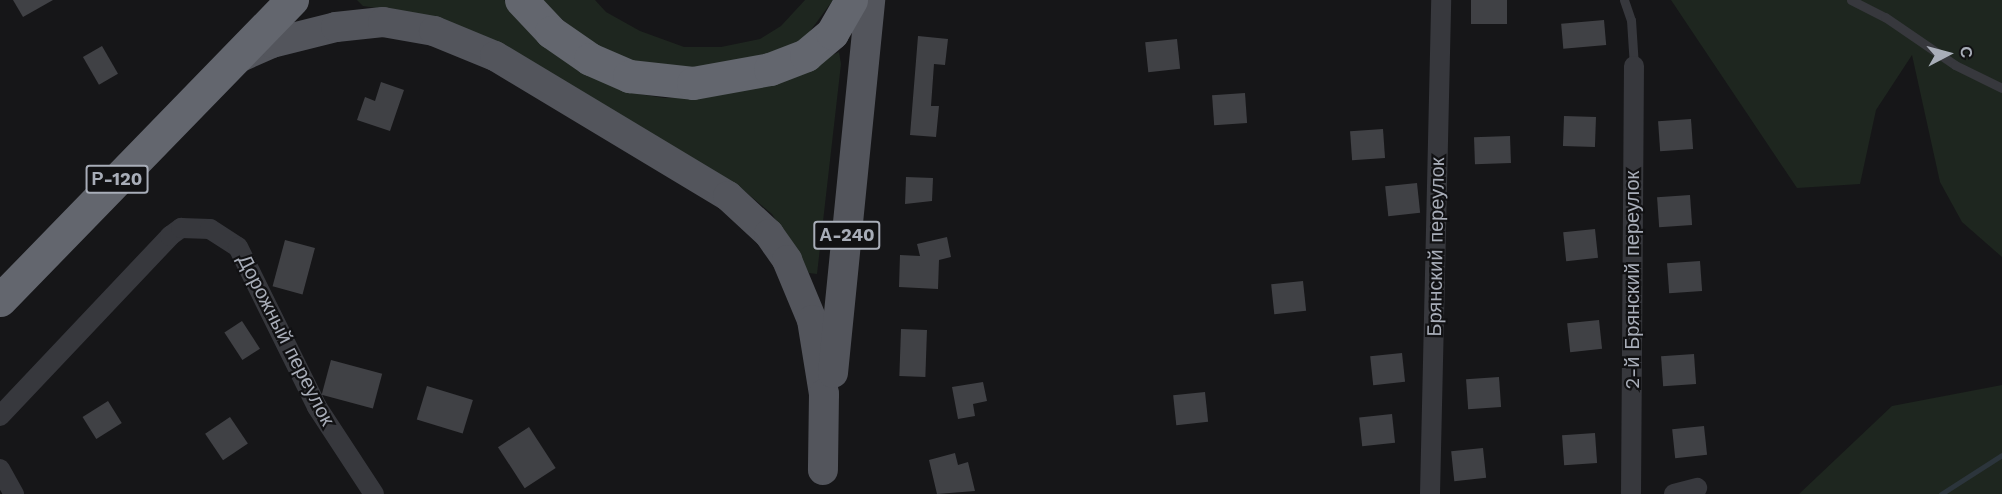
<!DOCTYPE html>
<meta charset="utf-8">
<style>
body{margin:0}
#map{position:relative;width:2002px;height:494px;overflow:hidden;background:#161618;font-family:"Work Sans",sans-serif}
div>[style]{position:absolute}
[style*='--x']{left:calc(var(--x)*1px);top:calc(var(--y)*1px);width:calc(var(--w)*1px);rotate:calc(var(--a)*1deg)}
.green>*{inset:0;background:#1e261f}
.stream>*{height:5px;margin:-2.5px;padding:0 2.5px;transform-origin:2.5px;border-radius:2.5px;background:#2c353c}
.building>*{inset:0;background:#404145;transform-origin:0 0}
.lane>*{height:9px;margin:-4.5px;padding:0 4.5px;transform-origin:4.5px;border-radius:4.5px;background:#37383d}
.street>*{height:20px;margin:-10px;padding:0 10px;transform-origin:10px;border-radius:10px;background:#37383d}
.primary>*{height:30px;margin:-15px;padding:0 15px;transform-origin:15px;border-radius:15px;background:#53555c}
.highway>*{height:33px;margin:-16.5px;padding:0 16.5px;transform-origin:16.5px;border-radius:16.5px;background:#63666e}
span{translate:-50% -50%;white-space:nowrap;text-align:center;line-height:1.15;-webkit-text-stroke:4.5px #111113;paint-order:stroke}
.shield-label span{padding:2px 4px;background:#111113;border:2px solid;border-radius:4px;-webkit-text-stroke-width:0}
.shield-label{font-size:18px;color:#a8adb8;font-weight:700}
.street-label{font-size:20px;color:#a8adb8}
.north{position:absolute;left:1918px;top:24px;width:60px;height:60px;-webkit-text-stroke:4px #111113;paint-order:stroke;rotate:84deg;font-size:16px;font-weight:700;line-height:24px;text-align:center;color:#a8adb8}
.north::after{content:'';display:block;margin:auto;width:21px;height:27px;background:#a8adb8;clip-path:polygon(50% 0,100% 100%,50% 72%,0 100%)}
</style>
<div id="map">
<div class="green">
<i style="clip-path:polygon(357px 0,504px 0,520px 20px,639px 94px,664px 98px,715px 96px,763px 86px,839px 52px,841px 64px,817px 274px,809px 273px,772px 214px,737px 185px,437px 17px,363px 6px)"></i>
<i style="clip-path:polygon(538px 0,595px 0,606px 12px,640px 31px,684px 47px,721px 47px,760px 39px,781px 26px,805px 0,833px 0,805px 38px,776px 52px,691px 69px,640px 64px,596px 47px)"></i>
<i style="clip-path:polygon(1671px 0,2002px 0,2002px 257px,1962px 222px,1940px 182px,1912px 55px,1876px 110px,1860px 184px,1797px 188px)"></i>
<i style="clip-path:polygon(2002px 385px,2002px 494px,1799px 494px,1892px 406px)"></i>
</div>
<div class="stream">
<i style="--x:1941;--y:494;--w:72;--a:-32.6"></i>
</div>
<div class="building">
<i style="clip-path:polygon(13px 0,53px 0,23px 17px)"></i>
<i style="left:1471px;top:0;width:36px;height:24px"></i>
<i style="left:1604px;top:20px;width:25px;height:43px;rotate:85deg"></i>
<i style="clip-path:polygon(918px 36px,948px 39px,945px 65px,934px 64px,931px 106px,939px 106px,936px 137px,910px 135px)"></i>
<i style="left:1177px;top:39px;width:30px;height:32px;rotate:84deg"></i>
<i style="left:102px;top:46px;width:32px;height:22px;rotate:60deg"></i>
<i style="clip-path:polygon(381px 82px,404px 90px,390px 131px,357px 120px,365px 97px,375px 101px)"></i>
<i style="left:1245px;top:93px;width:30px;height:33px;rotate:86deg"></i>
<i style="left:1564px;top:116px;width:32px;height:30px;rotate:2deg"></i>
<i style="left:1691px;top:119px;width:30px;height:33px;rotate:86deg"></i>
<i style="left:1383px;top:129px;width:29px;height:33px;rotate:86deg"></i>
<i style="left:1510px;top:136px;width:27px;height:36px;rotate:88deg"></i>
<i style="clip-path:polygon(906px 177px,933px 178px,932px 201px,905px 204px)"></i>
<i style="left:1417px;top:183px;width:30px;height:32px;rotate:84deg"></i>
<i style="left:1690px;top:195px;width:30px;height:33px;rotate:86deg"></i>
<i style="left:1595px;top:229px;width:29px;height:32px;rotate:84deg"></i>
<i style="clip-path:polygon(947px 237px,951px 257px,939px 260px,938px 289px,899px 287px,900px 255px,920px 256px,917px 244px)"></i>
<i style="left:285px;top:240px;width:31px;height:48px;rotate:15deg"></i>
<i style="left:1700px;top:261px;width:30px;height:33px;rotate:86deg"></i>
<i style="left:1303px;top:281px;width:30px;height:32px;rotate:84deg"></i>
<i style="left:1599px;top:320px;width:29px;height:32px;rotate:84deg"></i>
<i style="left:242px;top:321px;width:33px;height:21px;rotate:57deg"></i>
<i style="left:901px;top:329px;width:26px;height:47px;rotate:2deg"></i>
<i style="left:1402px;top:353px;width:29px;height:32px;rotate:84deg"></i>
<i style="left:1694px;top:354px;width:30px;height:33px;rotate:86deg"></i>
<i style="left:331px;top:360px;width:53px;height:36px;rotate:15deg"></i>
<i style="left:1499px;top:377px;width:30px;height:33px;rotate:86deg"></i>
<i style="clip-path:polygon(983px 382px,987px 401px,973px 404px,975px 416px,958px 419px,952px 387px)"></i>
<i style="left:427px;top:386px;width:48px;height:35px;rotate:17deg"></i>
<i style="left:1205px;top:392px;width:30px;height:32px;rotate:84deg"></i>
<i style="left:108px;top:401px;width:26px;height:30px;rotate:58deg"></i>
<i style="left:1392px;top:414px;width:29px;height:33px;rotate:84deg"></i>
<i style="left:230px;top:417px;width:32px;height:30px;rotate:56deg"></i>
<i style="left:1704px;top:426px;width:29px;height:32px;rotate:84deg"></i>
<i style="left:529px;top:427px;width:49px;height:37px;rotate:57deg"></i>
<i style="left:1595px;top:433px;width:30px;height:33px;rotate:86deg"></i>
<i style="left:1483px;top:448px;width:30px;height:32px;rotate:84deg"></i>
<i style="clip-path:polygon(955px 453px,958px 465px,968px 462px,975px 491px,937px 494px,929px 460px)"></i>
</div>
<div class="lane">
<i style="--x:1624;--y:0;--w:21;--a:71"></i>
<i style="--x:1631;--y:20;--w:46;--a:86.3"></i>
<i style="--x:1851;--y:0;--w:38;--a:27"></i>
<i style="--x:1885;--y:17;--w:85;--a:34.4"></i>
<i style="--x:1955;--y:65;--w:52;--a:26.1"></i>
</div>
<div class="street">
<i style="--x:0;--y:416;--w:248;--a:-46.6"></i>
<i style="--x:170;--y:236;--w:14;--a:-36"></i>
<i style="--x:181;--y:228;--w:29;--a:2"></i>
<i style="--x:210;--y:229;--w:33;--a:33"></i>
<i style="--x:238;--y:247;--w:178;--a:63.7"></i>
<i style="--x:317;--y:407;--w:104;--a:56.8"></i>
<i style="--x:0;--y:469;--w:29;--a:61"></i>
<i style="--x:1430;--y:494;--w:494;--a:-88.7"></i>
<i style="--x:1631;--y:494;--w:428;--a:-89.6"></i>
<i style="--x:1674;--y:494;--w:24;--a:-15"></i>
</div>
<div class="primary">
<i style="--x:238;--y:58;--w:37;--a:-24"></i>
<i style="--x:272;--y:43;--w:66;--a:-14"></i>
<i style="--x:336;--y:27;--w:47;--a:-6.1"></i>
<i style="--x:383;--y:22;--w:52;--a:10"></i>
<i style="--x:434;--y:31;--w:66;--a:22.3"></i>
<i style="--x:495;--y:56;--w:272;--a:31"></i>
<i style="--x:728;--y:196;--w:56;--a:42.8"></i>
<i style="--x:769;--y:234;--w:32;--a:55"></i>
<i style="--x:787;--y:260;--w:65;--a:67.4"></i>
<i style="--x:812;--y:320;--w:75;--a:80.8"></i>
<i style="--x:824;--y:394;--w:76;--a:90.8"></i>
<i style="--x:833;--y:373;--w:375;--a:-84.3"></i>
</div>
<div class="highway">
<i style="--x:521;--y:0;--w:44;--a:46.8"></i>
<i style="--x:551;--y:32;--w:47;--a:34.7"></i>
<i style="--x:590;--y:59;--w:43;--a:23.6"></i>
<i style="--x:629;--y:76;--w:64;--a:6.2"></i>
<i style="--x:693;--y:83;--w:78;--a:-10.3"></i>
<i style="--x:770;--y:69;--w:39;--a:-21"></i>
<i style="--x:806;--y:55;--w:34;--a:-40"></i>
<i style="--x:832;--y:33;--w:38;--a:-60"></i>
<i style="--x:0;--y:300;--w:419;--a:-45.8"></i>
</div>
<div class="shield-label">
<span style="left:117px;top:179px">Р-120</span>
<span style="left:847px;top:235px">А-240</span>
</div>
<div class="street-label">
<span style="left:1436px;top:247px;rotate:-89deg">Брянский переулок</span>
<span style="left:1632px;top:280px;rotate:-90deg">2-й Брянский переулок</span>
<span style="left:286px;top:340px;rotate:63deg">Дорожный переулок</span>
</div>
<div class="north">С</div>
</div>
